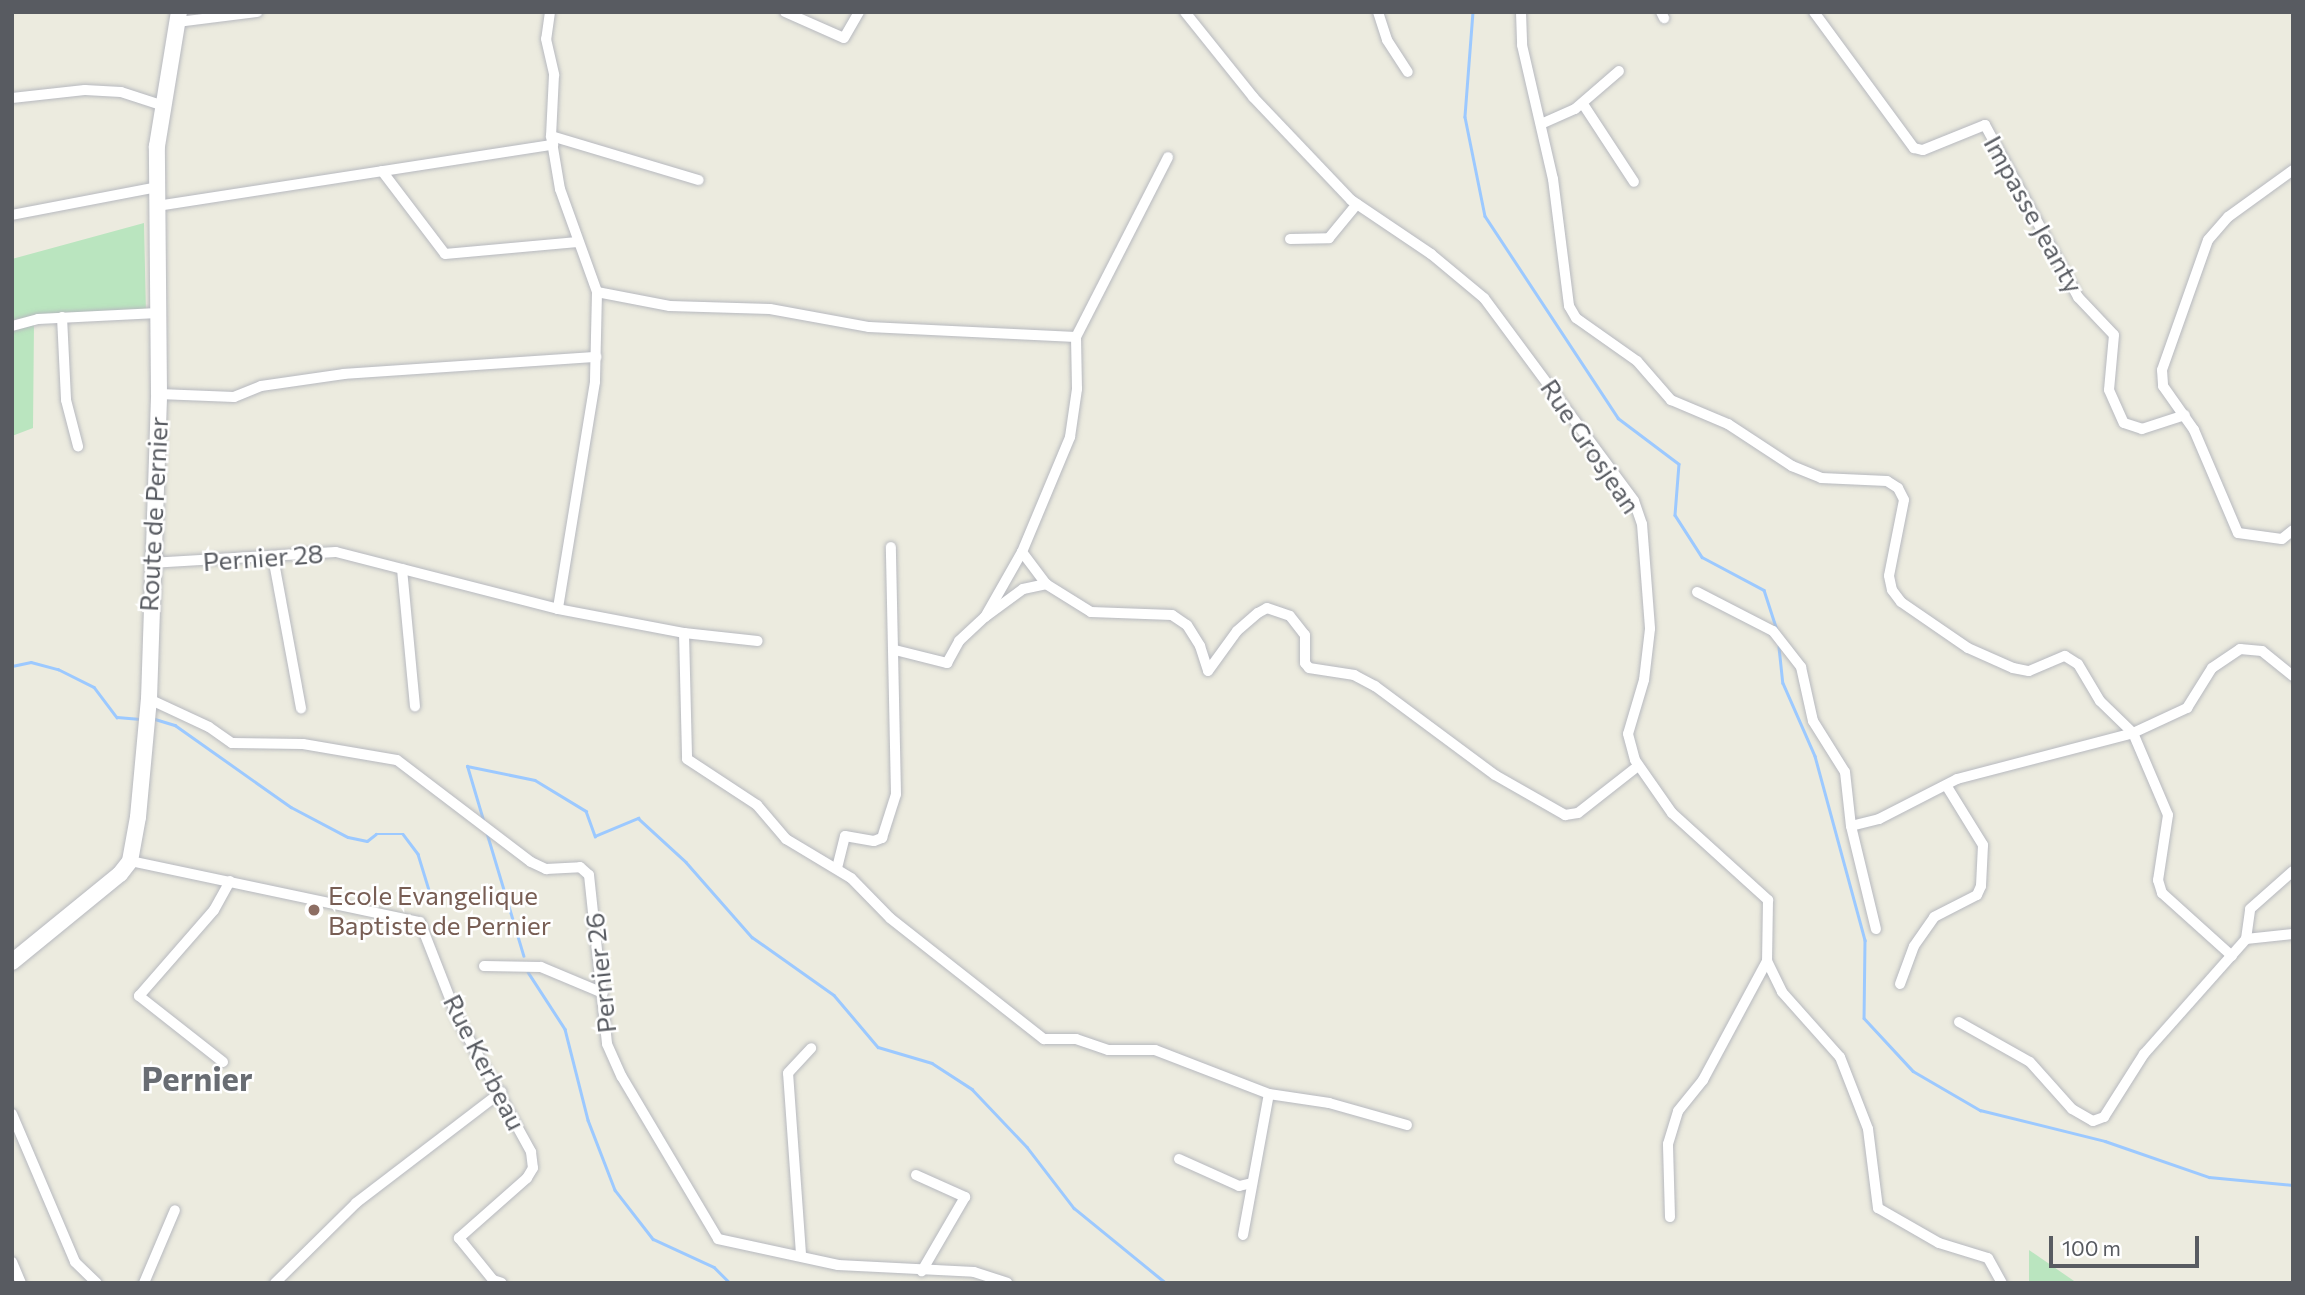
<!DOCTYPE html>
<style>
body{margin:0}
#map{position:relative;width:2305px;height:1295px;overflow:hidden;background:#ecebdf;font-family:Commissioner,sans-serif}
div>[style]{position:absolute}
[style*='--x']{left:calc(var(--x)*1px);top:calc(var(--y)*1px);width:calc(var(--w)*1px);rotate:calc(var(--a)*1deg)}
.green>*{inset:0;background:#bae5bf}
.stream>*{height:2.5px;margin:-1.25px;padding:0 1.25px;transform-origin:1.25px;border-radius:1.25px;background:#9cc9ff}
.roads{filter:drop-shadow(0 0 2px #b7b9bf) drop-shadow(0 0 2px #b7b9bf)}
.street>*{height:10px;margin:-5px;padding:0 5px;transform-origin:5px;border-radius:5px;background:#fff}
.secondary>*{height:16px;margin:-8px;padding:0 8px;transform-origin:8px;border-radius:8px;background:#fff}
.dots>*{width:19px;height:19px;translate:-50% -50%;box-sizing:border-box;border:4px solid #fff;border-radius:50%}
span{translate:-50% -50%;white-space:nowrap;text-align:center;line-height:1.15;-webkit-text-stroke:5px #fff;paint-order:stroke}
.street-label{font-size:26px;color:#585b61}
.education-label{font-size:26px;color:#785e54}
.left{translate:0 -50%;text-align:left}
.district-label{font-size:33px;color:#696d73;font-weight:700}
.frame{position:absolute;inset:0;border:14px solid #585b61;pointer-events:none}
.scale{position:absolute;left:2049px;top:1236px;width:150px;height:32px;box-sizing:border-box;border:4px solid #585b61;border-top:0;padding-left:9px;font-size:21px;line-height:24px;white-space:nowrap;color:#585b61;-webkit-text-stroke:5px #fff;paint-order:stroke}
</style>
<div id="map">
<div class="green">
<i style="clip-path:polygon(144px 223px,146px 315px,34px 323px,33px 428px,12px 436px,12px 259px)"></i>
<i style="clip-path:polygon(2029px 1250px,2077px 1283px,2029px 1283px)"></i>
</div>
<div class="stream">
<i style="--x:1473;--y:12;--w:105;--a:94.4"></i>
<i style="--x:1465;--y:117;--w:101;--a:78.6"></i>
<i style="--x:1485;--y:216;--w:242;--a:56.6"></i>
<i style="--x:1618;--y:418;--w:76;--a:37"></i>
<i style="--x:1679;--y:464;--w:51;--a:94.5"></i>
<i style="--x:1675;--y:515;--w:50;--a:57.3"></i>
<i style="--x:1702;--y:557;--w:70;--a:28"></i>
<i style="--x:1764;--y:590;--w:42;--a:72"></i>
<i style="--x:1779;--y:647;--w:36;--a:84"></i>
<i style="--x:1783;--y:683;--w:80;--a:66.3"></i>
<i style="--x:1815;--y:756;--w:191;--a:74.8"></i>
<i style="--x:1865;--y:940;--w:78;--a:90.7"></i>
<i style="--x:1864;--y:1018;--w:72;--a:47.2"></i>
<i style="--x:1913;--y:1071;--w:78;--a:30.2"></i>
<i style="--x:1980;--y:1110;--w:129;--a:13.9"></i>
<i style="--x:2105;--y:1141;--w:110;--a:19.1"></i>
<i style="--x:2209;--y:1177;--w:84;--a:5.4"></i>
<i style="--x:12;--y:666;--w:19;--a:-12"></i>
<i style="--x:31;--y:662;--w:28;--a:15"></i>
<i style="--x:58;--y:669;--w:40;--a:26.6"></i>
<i style="--x:94;--y:687;--w:38;--a:53"></i>
<i style="--x:117;--y:717;--w:23;--a:5"></i>
<i style="--x:155;--y:719;--w:21;--a:17"></i>
<i style="--x:175;--y:725;--w:142;--a:35.3"></i>
<i style="--x:291;--y:807;--w:64;--a:27.8"></i>
<i style="--x:348;--y:837;--w:19;--a:12"></i>
<i style="--x:367;--y:841;--w:11;--a:-38"></i>
<i style="--x:376;--y:834;--w:27;--a:0"></i>
<i style="--x:403;--y:834;--w:25;--a:53"></i>
<i style="--x:418;--y:854;--w:38;--a:73"></i>
<i style="--x:483;--y:820;--w:56;--a:-106.5"></i>
<i style="--x:467;--y:766;--w:69;--a:11.6"></i>
<i style="--x:535;--y:780;--w:60;--a:31.3"></i>
<i style="--x:586;--y:811;--w:27;--a:70"></i>
<i style="--x:595;--y:836;--w:47;--a:-22.7"></i>
<i style="--x:638;--y:818;--w:65;--a:42.5"></i>
<i style="--x:686;--y:862;--w:100;--a:48.7"></i>
<i style="--x:752;--y:937;--w:100;--a:35.3"></i>
<i style="--x:834;--y:995;--w:68;--a:49.8"></i>
<i style="--x:878;--y:1047;--w:56;--a:16.5"></i>
<i style="--x:932;--y:1063;--w:48;--a:33"></i>
<i style="--x:972;--y:1089;--w:80;--a:46.5"></i>
<i style="--x:1027;--y:1147;--w:77;--a:52.4"></i>
<i style="--x:1074;--y:1208;--w:119;--a:39.2"></i>
<i style="--x:487;--y:833;--w:128;--a:73.3"></i>
<i style="--x:528;--y:972;--w:68;--a:57"></i>
<i style="--x:565;--y:1029;--w:94;--a:75.8"></i>
<i style="--x:588;--y:1120;--w:75;--a:68.9"></i>
<i style="--x:615;--y:1190;--w:62;--a:52.2"></i>
<i style="--x:653;--y:1239;--w:67;--a:24.7"></i>
<i style="--x:714;--y:1267;--w:23;--a:45"></i>
</div>
<div class="roads">
<div class="street">
<i style="--x:550;--y:12;--w:27;--a:98"></i>
<i style="--x:546;--y:39;--w:37;--a:77"></i>
<i style="--x:554;--y:75;--w:61;--a:92.8"></i>
<i style="--x:551;--y:136;--w:54;--a:80.4"></i>
<i style="--x:560;--y:189;--w:109;--a:70.2"></i>
<i style="--x:597;--y:292;--w:90;--a:91.3"></i>
<i style="--x:595;--y:382;--w:230;--a:99.3"></i>
<i style="--x:558;--y:609;--w:128;--a:10.8"></i>
<i style="--x:684;--y:633;--w:126;--a:88.6"></i>
<i style="--x:687;--y:759;--w:84;--a:33.3"></i>
<i style="--x:757;--y:805;--w:45;--a:49.5"></i>
<i style="--x:786;--y:839;--w:76;--a:31"></i>
<i style="--x:851;--y:878;--w:56;--a:45.7"></i>
<i style="--x:890;--y:918;--w:196;--a:38.2"></i>
<i style="--x:1044;--y:1039;--w:32;--a:0"></i>
<i style="--x:1076;--y:1039;--w:34;--a:19"></i>
<i style="--x:1108;--y:1050;--w:47;--a:0"></i>
<i style="--x:1155;--y:1050;--w:122;--a:21.1"></i>
<i style="--x:1269;--y:1094;--w:61;--a:8.5"></i>
<i style="--x:1329;--y:1103;--w:81;--a:15.8"></i>
<i style="--x:785;--y:12;--w:64;--a:23.8"></i>
<i style="--x:844;--y:38;--w:30;--a:-60"></i>
<i style="--x:1185;--y:12;--w:109;--a:51.3"></i>
<i style="--x:1253;--y:97;--w:142;--a:46.4"></i>
<i style="--x:1351;--y:200;--w:97;--a:34"></i>
<i style="--x:1431;--y:254;--w:69;--a:39.7"></i>
<i style="--x:1484;--y:298;--w:252;--a:53.5"></i>
<i style="--x:1634;--y:501;--w:24;--a:71"></i>
<i style="--x:1642;--y:524;--w:105;--a:85.6"></i>
<i style="--x:1650;--y:629;--w:51;--a:96.7"></i>
<i style="--x:1644;--y:680;--w:56;--a:106.5"></i>
<i style="--x:1628;--y:734;--w:27;--a:75"></i>
<i style="--x:1635;--y:760;--w:65;--a:55.1"></i>
<i style="--x:1672;--y:813;--w:130;--a:42.2"></i>
<i style="--x:1768;--y:900;--w:61;--a:90.9"></i>
<i style="--x:1767;--y:961;--w:34;--a:64"></i>
<i style="--x:1782;--y:992;--w:87;--a:48.3"></i>
<i style="--x:1840;--y:1057;--w:77;--a:68.7"></i>
<i style="--x:1868;--y:1129;--w:80;--a:82.8"></i>
<i style="--x:1878;--y:1208;--w:70;--a:29.8"></i>
<i style="--x:1939;--y:1243;--w:51;--a:17"></i>
<i style="--x:1988;--y:1258;--w:29;--a:61"></i>
<i style="--x:1378;--y:12;--w:29;--a:72"></i>
<i style="--x:1387;--y:40;--w:38;--a:57"></i>
<i style="--x:1521;--y:12;--w:33;--a:88"></i>
<i style="--x:1522;--y:45;--w:138;--a:77"></i>
<i style="--x:1553;--y:179;--w:128;--a:82.8"></i>
<i style="--x:1569;--y:306;--w:14;--a:60"></i>
<i style="--x:1576;--y:318;--w:75;--a:35.2"></i>
<i style="--x:1637;--y:361;--w:52;--a:48.9"></i>
<i style="--x:1671;--y:400;--w:62;--a:22.8"></i>
<i style="--x:1728;--y:424;--w:77;--a:33.3"></i>
<i style="--x:1792;--y:466;--w:31;--a:22"></i>
<i style="--x:1821;--y:478;--w:66;--a:2.6"></i>
<i style="--x:1887;--y:481;--w:13;--a:32"></i>
<i style="--x:1898;--y:488;--w:13;--a:63"></i>
<i style="--x:1904;--y:500;--w:77;--a:101.2"></i>
<i style="--x:1889;--y:576;--w:14;--a:78"></i>
<i style="--x:1892;--y:590;--w:15;--a:53"></i>
<i style="--x:1901;--y:602;--w:81;--a:34.5"></i>
<i style="--x:1968;--y:648;--w:49;--a:24"></i>
<i style="--x:2013;--y:668;--w:16;--a:11"></i>
<i style="--x:2029;--y:671;--w:39;--a:-23"></i>
<i style="--x:2065;--y:656;--w:15;--a:32"></i>
<i style="--x:2078;--y:664;--w:43;--a:59.3"></i>
<i style="--x:2100;--y:701;--w:46;--a:44.1"></i>
<i style="--x:2133;--y:733;--w:89;--a:66.9"></i>
<i style="--x:2168;--y:815;--w:66;--a:98.7"></i>
<i style="--x:2158;--y:880;--w:14;--a:73"></i>
<i style="--x:2162;--y:893;--w:94;--a:42"></i>
<i style="--x:1661;--y:12;--w:7;--a:63"></i>
<i style="--x:1814;--y:12;--w:169;--a:53.7"></i>
<i style="--x:1914;--y:148;--w:9;--a:13"></i>
<i style="--x:1923;--y:150;--w:67;--a:-22"></i>
<i style="--x:1985;--y:125;--w:196;--a:61.6"></i>
<i style="--x:2078;--y:297;--w:52;--a:46.5"></i>
<i style="--x:2114;--y:335;--w:55;--a:95.2"></i>
<i style="--x:2109;--y:390;--w:36;--a:66"></i>
<i style="--x:2124;--y:423;--w:19;--a:18"></i>
<i style="--x:2142;--y:429;--w:45;--a:-18"></i>
<i style="--x:178;--y:22;--w:80;--a:-7.2"></i>
<i style="--x:12;--y:98;--w:73;--a:-6.3"></i>
<i style="--x:85;--y:90;--w:36;--a:3"></i>
<i style="--x:121;--y:92;--w:42;--a:18"></i>
<i style="--x:1583;--y:104;--w:93;--a:56.8"></i>
<i style="--x:1541;--y:124;--w:37;--a:-24"></i>
<i style="--x:1575;--y:109;--w:58;--a:-40.8"></i>
<i style="--x:551;--y:136;--w:154;--a:16.6"></i>
<i style="--x:2293;--y:170;--w:80;--a:144.1"></i>
<i style="--x:2228;--y:217;--w:30;--a:131"></i>
<i style="--x:2208;--y:240;--w:138;--a:109.5"></i>
<i style="--x:2162;--y:370;--w:16;--a:86"></i>
<i style="--x:2163;--y:386;--w:54;--a:54.8"></i>
<i style="--x:2194;--y:430;--w:112;--a:66.9"></i>
<i style="--x:2238;--y:533;--w:44;--a:7.8"></i>
<i style="--x:2282;--y:539;--w:14;--a:-39"></i>
<i style="--x:382;--y:171;--w:104;--a:52.8"></i>
<i style="--x:445;--y:254;--w:133;--a:-5.2"></i>
<i style="--x:157;--y:206;--w:401;--a:-8.8"></i>
<i style="--x:12;--y:215;--w:148;--a:-10.9"></i>
<i style="--x:1290;--y:239;--w:39;--a:-1"></i>
<i style="--x:1329;--y:238;--w:44;--a:-50.5"></i>
<i style="--x:597;--y:292;--w:74;--a:10.9"></i>
<i style="--x:670;--y:306;--w:100;--a:1.7"></i>
<i style="--x:770;--y:309;--w:101;--a:10.3"></i>
<i style="--x:869;--y:327;--w:207;--a:2.8"></i>
<i style="--x:62;--y:317;--w:83;--a:87.2"></i>
<i style="--x:66;--y:400;--w:48;--a:75.4"></i>
<i style="--x:12;--y:326;--w:27;--a:-15"></i>
<i style="--x:38;--y:319;--w:120;--a:-2.9"></i>
<i style="--x:159;--y:394;--w:75;--a:2.3"></i>
<i style="--x:234;--y:397;--w:29;--a:-22"></i>
<i style="--x:261;--y:386;--w:84;--a:-8.2"></i>
<i style="--x:344;--y:374;--w:253;--a:-3.9"></i>
<i style="--x:1022;--y:552;--w:40;--a:53"></i>
<i style="--x:1046;--y:584;--w:53;--a:31.9"></i>
<i style="--x:1091;--y:612;--w:81;--a:2.1"></i>
<i style="--x:1172;--y:615;--w:18;--a:34"></i>
<i style="--x:1187;--y:625;--w:25;--a:58"></i>
<i style="--x:1200;--y:646;--w:26;--a:72"></i>
<i style="--x:1208;--y:671;--w:49;--a:-54.1"></i>
<i style="--x:1237;--y:631;--w:28;--a:-41"></i>
<i style="--x:1258;--y:613;--w:10;--a:-29"></i>
<i style="--x:1267;--y:608;--w:24;--a:19"></i>
<i style="--x:1290;--y:616;--w:24;--a:52"></i>
<i style="--x:1305;--y:635;--w:28;--a:90"></i>
<i style="--x:1305;--y:663;--w:6;--a:51"></i>
<i style="--x:1309;--y:668;--w:46;--a:8.8"></i>
<i style="--x:1354;--y:675;--w:24;--a:28"></i>
<i style="--x:1375;--y:686;--w:149;--a:36.6"></i>
<i style="--x:1495;--y:775;--w:81;--a:29.7"></i>
<i style="--x:1565;--y:815;--w:13;--a:-9"></i>
<i style="--x:1578;--y:813;--w:76;--a:-38.1"></i>
<i style="--x:273;--y:557;--w:154;--a:79.5"></i>
<i style="--x:150;--y:563;--w:186;--a:-3.4"></i>
<i style="--x:336;--y:552;--w:229;--a:14.4"></i>
<i style="--x:402;--y:569;--w:138;--a:84.6"></i>
<i style="--x:1697;--y:592;--w:85;--a:27.2"></i>
<i style="--x:1773;--y:631;--w:46;--a:52.1"></i>
<i style="--x:1801;--y:667;--w:55;--a:77.5"></i>
<i style="--x:1813;--y:721;--w:60;--a:57.9"></i>
<i style="--x:1845;--y:772;--w:54;--a:83.7"></i>
<i style="--x:1851;--y:826;--w:29;--a:-14"></i>
<i style="--x:1879;--y:819;--w:88;--a:-27.1"></i>
<i style="--x:1957;--y:779;--w:182;--a:-14.6"></i>
<i style="--x:2133;--y:733;--w:60;--a:-24.8"></i>
<i style="--x:2187;--y:708;--w:47;--a:-58"></i>
<i style="--x:2212;--y:668;--w:34;--a:-34"></i>
<i style="--x:2240;--y:649;--w:22;--a:5"></i>
<i style="--x:2262;--y:651;--w:40;--a:39"></i>
<i style="--x:985;--y:617;--w:75;--a:-60.4"></i>
<i style="--x:1022;--y:552;--w:125;--a:-67.3"></i>
<i style="--x:1070;--y:437;--w:49;--a:-81.7"></i>
<i style="--x:1077;--y:389;--w:52;--a:-91.1"></i>
<i style="--x:1076;--y:337;--w:202;--a:-62.9"></i>
<i style="--x:684;--y:633;--w:74;--a:6.2"></i>
<i style="--x:895;--y:650;--w:54;--a:14"></i>
<i style="--x:947;--y:663;--w:25;--a:-61"></i>
<i style="--x:959;--y:641;--w:35;--a:-43"></i>
<i style="--x:985;--y:617;--w:47;--a:-36.4"></i>
<i style="--x:1023;--y:589;--w:24;--a:-12"></i>
<i style="--x:149;--y:699;--w:66;--a:25"></i>
<i style="--x:209;--y:727;--w:28;--a:35"></i>
<i style="--x:232;--y:743;--w:71;--a:0.8"></i>
<i style="--x:303;--y:744;--w:95;--a:9.7"></i>
<i style="--x:397;--y:760;--w:168;--a:37.3"></i>
<i style="--x:531;--y:862;--w:17;--a:25"></i>
<i style="--x:546;--y:869;--w:34;--a:-3"></i>
<i style="--x:580;--y:867;--w:12;--a:42"></i>
<i style="--x:589;--y:875;--w:170;--a:83.9"></i>
<i style="--x:607;--y:1044;--w:36;--a:66"></i>
<i style="--x:622;--y:1077;--w:188;--a:59.3"></i>
<i style="--x:718;--y:1239;--w:123;--a:12.2"></i>
<i style="--x:838;--y:1265;--w:136;--a:2.9"></i>
<i style="--x:974;--y:1272;--w:35;--a:18"></i>
<i style="--x:1851;--y:826;--w:106;--a:76.4"></i>
<i style="--x:130;--y:861;--w:296;--a:11.9"></i>
<i style="--x:420;--y:922;--w:104;--a:68.6"></i>
<i style="--x:458;--y:1019;--w:152;--a:61.2"></i>
<i style="--x:531;--y:1152;--w:16;--a:83"></i>
<i style="--x:533;--y:1168;--w:12;--a:121"></i>
<i style="--x:527;--y:1178;--w:91;--a:138.6"></i>
<i style="--x:459;--y:1238;--w:54;--a:51"></i>
<i style="--x:493;--y:1280;--w:9;--a:18"></i>
<i style="--x:837;--y:868;--w:33;--a:-76"></i>
<i style="--x:845;--y:836;--w:29;--a:10"></i>
<i style="--x:874;--y:841;--w:9;--a:-21"></i>
<i style="--x:882;--y:838;--w:46;--a:-72.3"></i>
<i style="--x:896;--y:794;--w:247;--a:-91.2"></i>
<i style="--x:2246;--y:939;--w:30;--a:-82"></i>
<i style="--x:2250;--y:909;--w:57;--a:-41.5"></i>
<i style="--x:2246;--y:939;--w:47;--a:-6.1"></i>
<i style="--x:484;--y:966;--w:57;--a:1"></i>
<i style="--x:541;--y:967;--w:67;--a:22.8"></i>
<i style="--x:1900;--y:984;--w:40;--a:-69.8"></i>
<i style="--x:1914;--y:946;--w:35;--a:-55"></i>
<i style="--x:1934;--y:917;--w:48;--a:-27.1"></i>
<i style="--x:1977;--y:895;--w:10;--a:-66"></i>
<i style="--x:1981;--y:886;--w:41;--a:-87.2"></i>
<i style="--x:1983;--y:845;--w:70;--a:-121.7"></i>
<i style="--x:1959;--y:1022;--w:81;--a:29.4"></i>
<i style="--x:2030;--y:1062;--w:63;--a:48.2"></i>
<i style="--x:2072;--y:1109;--w:24;--a:30"></i>
<i style="--x:2093;--y:1121;--w:12;--a:-20"></i>
<i style="--x:2104;--y:1117;--w:75;--a:-57.6"></i>
<i style="--x:2144;--y:1054;--w:154;--a:-48.4"></i>
<i style="--x:223;--y:1062;--w:107;--a:-141.8"></i>
<i style="--x:139;--y:996;--w:114;--a:-48.9"></i>
<i style="--x:214;--y:910;--w:33;--a:-61"></i>
<i style="--x:12;--y:1114;--w:161;--a:66.9"></i>
<i style="--x:75;--y:1262;--w:30;--a:44"></i>
<i style="--x:1179;--y:1159;--w:66;--a:24.2"></i>
<i style="--x:1239;--y:1186;--w:13;--a:-13"></i>
<i style="--x:916;--y:1175;--w:54;--a:24.2"></i>
<i style="--x:965;--y:1197;--w:86;--a:120.2"></i>
<i style="--x:1670;--y:1217;--w:73;--a:-91.6"></i>
<i style="--x:1668;--y:1144;--w:34;--a:-73"></i>
<i style="--x:1678;--y:1111;--w:40;--a:-51"></i>
<i style="--x:1703;--y:1080;--w:135;--a:-61.7"></i>
<i style="--x:1243;--y:1235;--w:143;--a:-79.6"></i>
<i style="--x:801;--y:1254;--w:181;--a:-94.1"></i>
<i style="--x:788;--y:1073;--w:34;--a:-47"></i>
<i style="--x:12;--y:1262;--w:23;--a:67"></i>
<i style="--x:144;--y:1283;--w:79;--a:-67"></i>
<i style="--x:275;--y:1283;--w:114;--a:-44.6"></i>
<i style="--x:356;--y:1203;--w:183;--a:-37.4"></i>
</div>
<div class="secondary">
<i style="--x:12;--y:962;--w:139;--a:-39.2"></i>
<i style="--x:120;--y:874;--w:16;--a:-52"></i>
<i style="--x:130;--y:861;--w:45;--a:-79.7"></i>
<i style="--x:138;--y:817;--w:119;--a:-84.7"></i>
<i style="--x:149;--y:699;--w:305;--a:-88.1"></i>
<i style="--x:159;--y:394;--w:248;--a:-90.5"></i>
<i style="--x:157;--y:146;--w:136;--a:-80.7"></i>
</div>
</div>
<div class="dots">
<i style="left:314px;top:910px;background:#8d6e63"></i>
</div>
<div class="street-label">
<span style="left:2034px;top:214px;rotate:61deg">Impasse Jeanty</span>
<span style="left:1591px;top:446px;rotate:56deg">Rue Grosjean</span>
<span style="left:153px;top:514px;rotate:-87deg">Route de Pernier</span>
<span style="left:263px;top:557px;rotate:-4deg">Pernier 28</span>
<span style="left:600px;top:973px;rotate:-96deg">Pernier 26</span>
<span style="left:485px;top:1062px;rotate:63deg">Rue Kerbeau</span>
</div>
<div class="education-label">
<span class="left" style="left:328px;top:910px">Ecole Evangelique<br>Baptiste de Pernier</span>
</div>
<div class="district-label">
<span style="left:197px;top:1078px">Pernier</span>
</div>
<div class="frame"></div>
<div class="scale">100 m</div>
</div>
